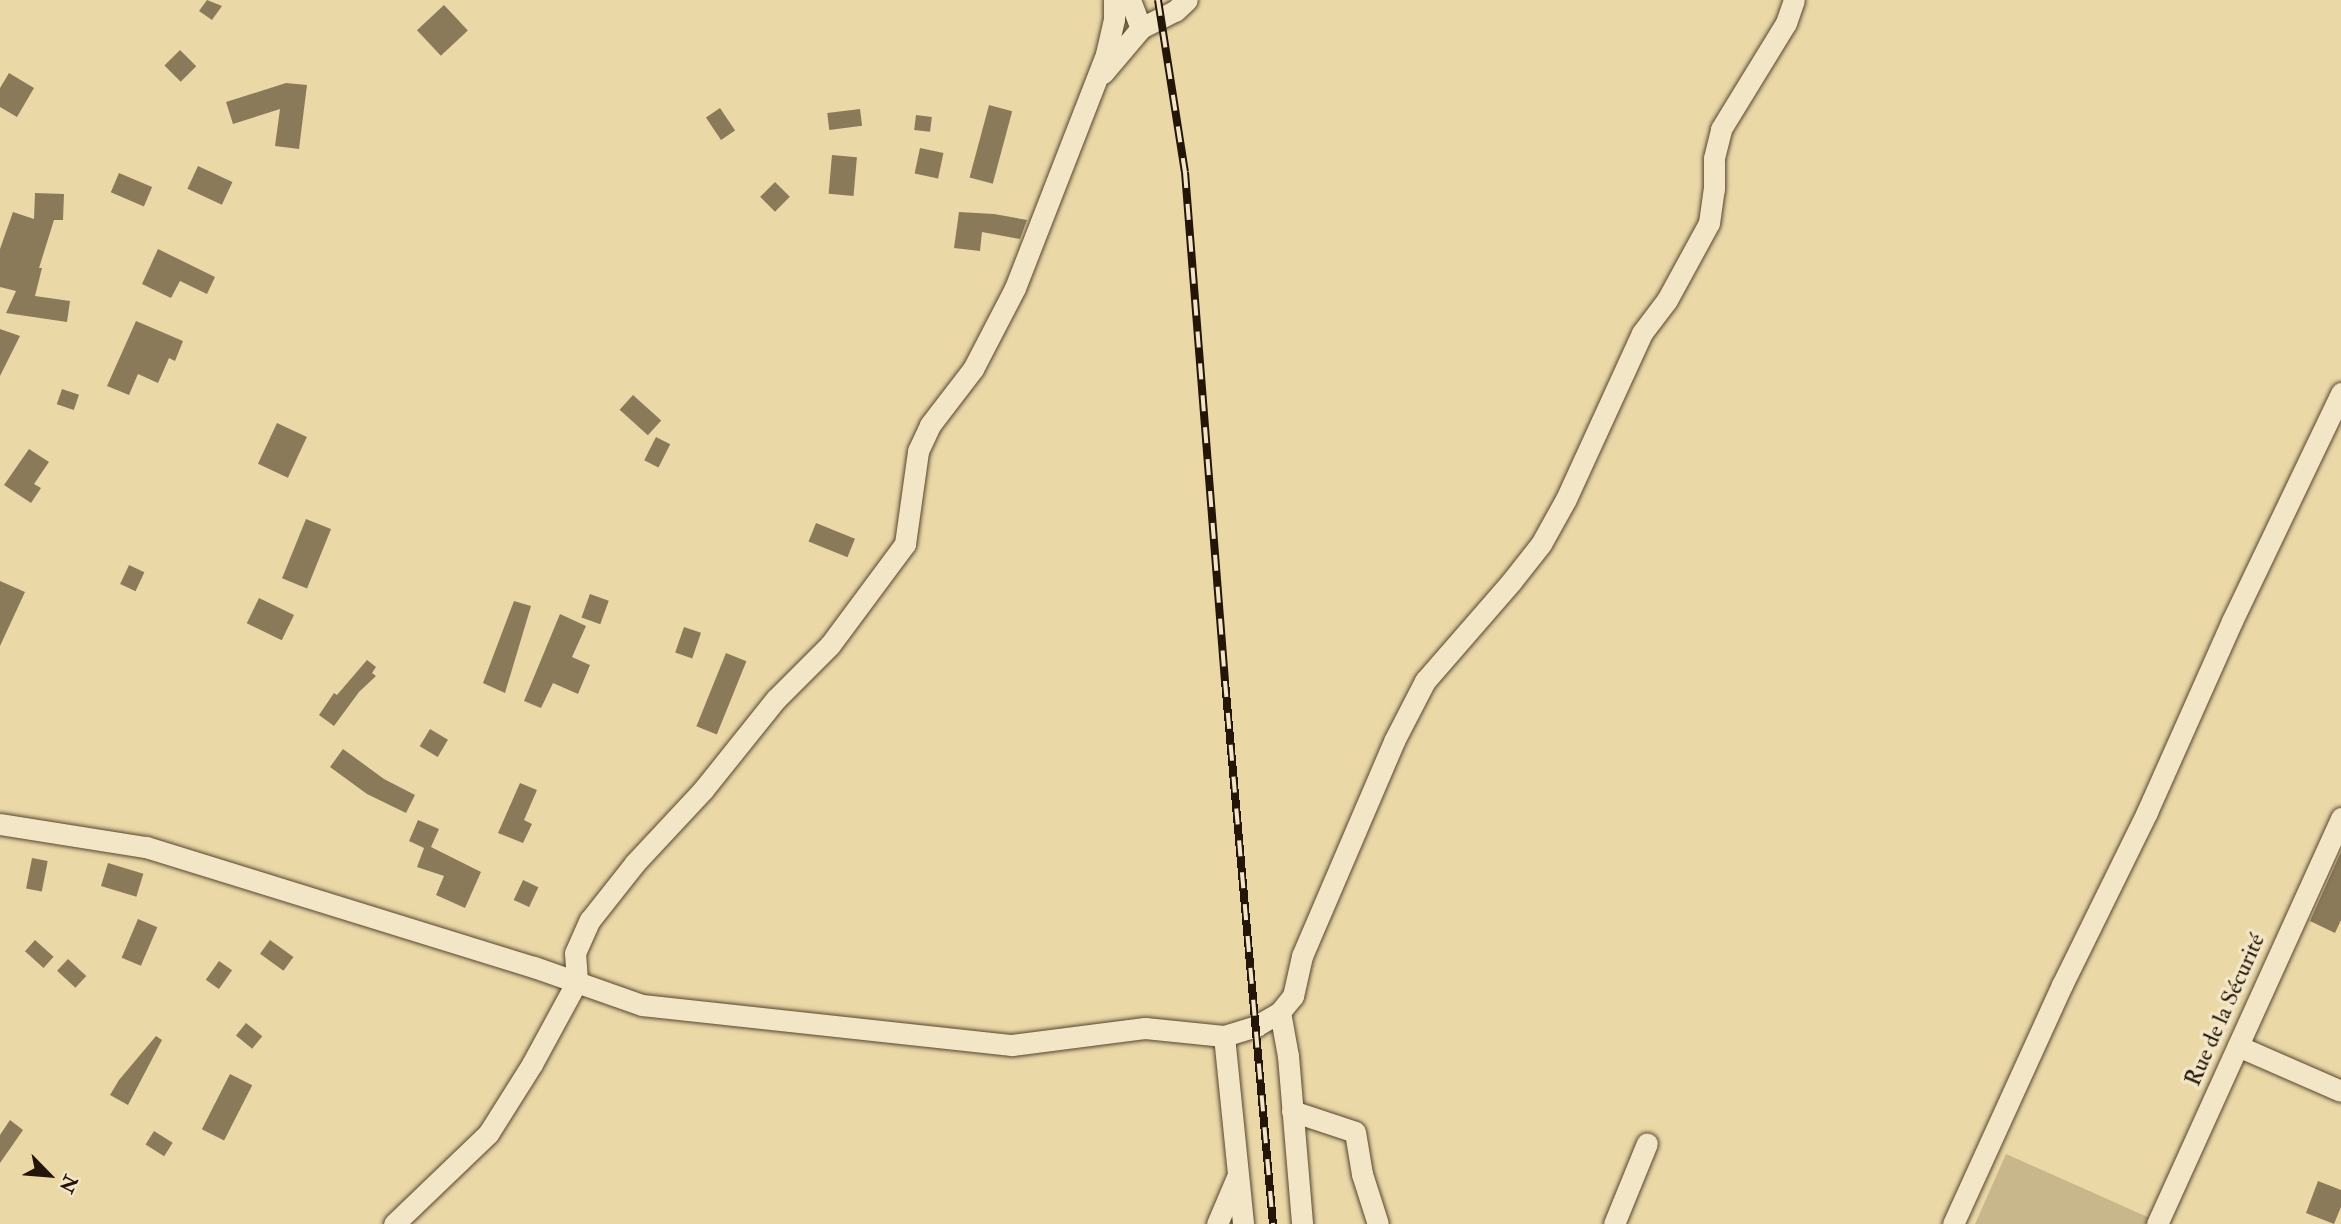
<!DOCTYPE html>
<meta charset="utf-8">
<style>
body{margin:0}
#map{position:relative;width:2341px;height:1224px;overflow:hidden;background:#ebd8a7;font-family:"IM FELL Double Pica",serif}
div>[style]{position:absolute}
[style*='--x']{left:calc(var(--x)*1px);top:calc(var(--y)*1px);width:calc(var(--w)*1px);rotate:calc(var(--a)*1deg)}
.green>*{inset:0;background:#c9b78c}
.building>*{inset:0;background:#8b7a5a;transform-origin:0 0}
.roads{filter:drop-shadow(0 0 2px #55462f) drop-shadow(0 0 2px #55462f)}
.street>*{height:21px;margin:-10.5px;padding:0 10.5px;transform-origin:10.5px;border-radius:10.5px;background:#f2e6c6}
.rail>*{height:8px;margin-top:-4px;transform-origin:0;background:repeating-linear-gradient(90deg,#f2e6c6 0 16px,#231507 0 32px);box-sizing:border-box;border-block:2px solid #231507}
span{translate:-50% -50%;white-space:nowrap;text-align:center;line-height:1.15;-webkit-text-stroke:7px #f2e6c6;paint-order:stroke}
.street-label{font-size:23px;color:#231507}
.north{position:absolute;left:14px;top:1140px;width:70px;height:70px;-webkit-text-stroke:5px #f2e6c6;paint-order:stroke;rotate:115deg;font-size:19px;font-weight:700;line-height:28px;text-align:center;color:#231507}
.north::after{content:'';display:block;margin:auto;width:24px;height:32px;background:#231507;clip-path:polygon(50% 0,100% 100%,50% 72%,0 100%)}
</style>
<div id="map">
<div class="green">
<i style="clip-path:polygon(2006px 1154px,2152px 1219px,2149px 1224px,1975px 1224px)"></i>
</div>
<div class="building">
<i style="clip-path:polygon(207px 0,222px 6px,212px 20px,199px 11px)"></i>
<i style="left:444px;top:5px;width:35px;height:37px;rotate:47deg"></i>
<i style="left:180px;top:50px;width:23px;height:22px;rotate:45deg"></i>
<i style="clip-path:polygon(9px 73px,34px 88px,17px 117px,0 107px,0 88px)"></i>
<i style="clip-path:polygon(286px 83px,307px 85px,299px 149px,275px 146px,280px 109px,233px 124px,226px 102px)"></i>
<i style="left:989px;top:105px;width:24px;height:75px;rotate:15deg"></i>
<i style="left:720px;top:108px;width:27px;height:17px;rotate:56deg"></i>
<i style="left:860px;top:109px;width:17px;height:33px;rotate:83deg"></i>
<i style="left:916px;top:115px;width:16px;height:15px;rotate:7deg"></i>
<i style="left:920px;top:148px;width:24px;height:26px;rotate:12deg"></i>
<i style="left:832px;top:155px;width:25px;height:39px;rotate:5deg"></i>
<i style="left:198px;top:166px;width:38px;height:25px;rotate:25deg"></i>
<i style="left:119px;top:173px;width:36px;height:21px;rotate:23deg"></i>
<i style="left:775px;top:182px;width:21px;height:21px;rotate:45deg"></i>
<i style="clip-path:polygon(35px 193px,64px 194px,63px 220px,54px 220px,39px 268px,42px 268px,35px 296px,70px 301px,67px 322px,6px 313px,16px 291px,0 287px,0 249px,13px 212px,34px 219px)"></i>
<i style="clip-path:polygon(959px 212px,994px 214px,1027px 220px,1020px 239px,982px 232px,980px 251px,954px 248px)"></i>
<i style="clip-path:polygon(158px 249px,215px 277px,207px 294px,180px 281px,171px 298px,142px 284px)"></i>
<i style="clip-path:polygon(136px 321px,183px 341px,175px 361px,169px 358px,158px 383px,138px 374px,129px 395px,107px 386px)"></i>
<i style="clip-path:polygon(0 329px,20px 336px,0 376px)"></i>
<i style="left:62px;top:389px;width:18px;height:16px;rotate:19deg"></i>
<i style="left:633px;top:395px;width:38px;height:20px;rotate:42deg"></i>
<i style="left:277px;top:423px;width:33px;height:45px;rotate:25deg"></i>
<i style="left:656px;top:437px;width:16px;height:26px;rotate:27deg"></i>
<i style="clip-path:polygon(29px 449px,49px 462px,34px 484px,41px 488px,31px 503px,4px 485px)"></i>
<i style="left:306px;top:519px;width:27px;height:64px;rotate:22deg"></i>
<i style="left:816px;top:523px;width:42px;height:20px;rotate:22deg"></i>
<i style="left:129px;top:565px;width:17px;height:21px;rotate:25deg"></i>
<i style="clip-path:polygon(0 581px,25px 592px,0 646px)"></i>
<i style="left:590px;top:594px;width:20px;height:25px;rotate:20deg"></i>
<i style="left:259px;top:598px;width:39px;height:28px;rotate:26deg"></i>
<i style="clip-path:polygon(514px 601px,531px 606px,505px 693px,483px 683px)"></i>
<i style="clip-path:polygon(560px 614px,586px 626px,572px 657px,590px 665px,578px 694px,553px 683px,541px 708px,524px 701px)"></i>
<i style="left:684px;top:627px;width:18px;height:27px;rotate:19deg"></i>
<i style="left:726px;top:653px;width:22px;height:79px;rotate:22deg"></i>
<i style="clip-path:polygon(367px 660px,376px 667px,372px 673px,376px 676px,359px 692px,334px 726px,319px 715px,334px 693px,337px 695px)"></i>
<i style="left:430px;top:729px;width:21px;height:20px;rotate:31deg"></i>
<i style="clip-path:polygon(343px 749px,384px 779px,415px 795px,406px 813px,367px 794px,330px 767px)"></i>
<i style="clip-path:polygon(520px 783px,537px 790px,524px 820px,532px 824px,523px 843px,498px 833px)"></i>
<i style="clip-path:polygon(418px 820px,439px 829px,431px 847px,481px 872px,465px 908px,436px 895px,444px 876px,417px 867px,424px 848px,409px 841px)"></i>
<i style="clip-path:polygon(2341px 852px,2341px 920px,2335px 933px,2310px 921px)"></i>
<i style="left:32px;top:858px;width:16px;height:31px;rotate:11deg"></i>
<i style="left:108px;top:863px;width:37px;height:24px;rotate:17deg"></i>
<i style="left:523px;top:880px;width:17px;height:22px;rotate:25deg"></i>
<i style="left:138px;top:919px;width:21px;height:42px;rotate:23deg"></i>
<i style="left:35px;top:940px;width:25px;height:15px;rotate:42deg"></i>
<i style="left:270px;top:940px;width:29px;height:17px;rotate:36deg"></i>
<i style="left:68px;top:959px;width:25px;height:16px;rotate:43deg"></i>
<i style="left:219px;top:961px;width:16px;height:23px;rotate:35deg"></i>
<i style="left:246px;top:1023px;width:21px;height:16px;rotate:39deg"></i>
<i style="clip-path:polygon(156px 1036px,162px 1040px,128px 1105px,110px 1095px,119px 1080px)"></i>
<i style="left:230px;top:1074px;width:25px;height:62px;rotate:27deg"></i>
<i style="clip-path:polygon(10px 1120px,23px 1130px,0 1163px,0 1135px)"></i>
<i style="left:154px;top:1131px;width:22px;height:16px;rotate:32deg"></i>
<i style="clip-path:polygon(2318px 1181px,2341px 1190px,2341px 1207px,2334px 1224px,2306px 1213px)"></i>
</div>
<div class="roads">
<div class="street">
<i style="--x:1130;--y:0;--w:30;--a:69"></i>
<i style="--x:1103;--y:73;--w:59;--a:-49.8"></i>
<i style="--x:1141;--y:28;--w:38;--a:-27"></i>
<i style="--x:1175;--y:11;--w:16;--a:-43"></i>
<i style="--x:0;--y:824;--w:148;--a:9"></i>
<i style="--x:146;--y:847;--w:406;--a:17.2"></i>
<i style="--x:534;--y:967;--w:114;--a:19.4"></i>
<i style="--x:642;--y:1005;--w:372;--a:6.2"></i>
<i style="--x:1012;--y:1045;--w:134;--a:-7.3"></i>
<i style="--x:1145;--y:1028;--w:79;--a:5.8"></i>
<i style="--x:1224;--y:1036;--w:34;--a:-17"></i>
<i style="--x:1256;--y:1026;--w:28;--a:-30"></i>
<i style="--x:1280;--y:1012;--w:21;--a:-51"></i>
<i style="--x:1293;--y:996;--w:41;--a:-77.3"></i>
<i style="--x:1302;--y:956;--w:234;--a:-66.8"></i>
<i style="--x:1394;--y:741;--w:68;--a:-62.7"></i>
<i style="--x:1425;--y:681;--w:131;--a:-49"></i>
<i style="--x:1511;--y:582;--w:48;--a:-51.7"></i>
<i style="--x:1541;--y:544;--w:51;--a:-60.9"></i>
<i style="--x:1566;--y:499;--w:183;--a:-65.4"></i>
<i style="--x:1642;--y:333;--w:41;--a:-52.9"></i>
<i style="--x:1667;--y:300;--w:88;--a:-61.4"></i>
<i style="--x:1709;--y:223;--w:34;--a:-82"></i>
<i style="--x:1714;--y:189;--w:31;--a:-90"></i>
<i style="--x:1714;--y:158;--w:30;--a:-76"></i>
<i style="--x:1721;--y:129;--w:124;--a:-58.5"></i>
<i style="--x:1786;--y:23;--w:24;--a:-71"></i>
<i style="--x:1280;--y:1012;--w:45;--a:79.7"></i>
<i style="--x:1288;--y:1056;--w:169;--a:85.2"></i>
<i style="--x:1224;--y:1036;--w:189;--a:84.2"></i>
<i style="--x:2238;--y:1046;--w:112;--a:23.6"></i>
<i style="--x:1292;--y:1111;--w:66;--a:18.4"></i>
<i style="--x:1355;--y:1132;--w:43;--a:80.5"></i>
<i style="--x:1362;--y:1174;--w:52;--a:72.3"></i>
<i style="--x:394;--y:1224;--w:130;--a:-43.8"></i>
<i style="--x:488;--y:1134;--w:83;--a:-57.8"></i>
<i style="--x:532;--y:1064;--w:94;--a:-61.5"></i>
<i style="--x:577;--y:981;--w:28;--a:-94"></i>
<i style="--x:575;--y:953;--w:36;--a:-66"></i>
<i style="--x:590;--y:920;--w:73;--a:-51.7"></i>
<i style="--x:635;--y:863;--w:100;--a:-47"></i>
<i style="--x:703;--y:790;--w:117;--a:-51.3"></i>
<i style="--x:776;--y:699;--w:76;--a:-45"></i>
<i style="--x:830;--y:645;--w:126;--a:-53.4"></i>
<i style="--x:905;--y:544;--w:94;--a:-82"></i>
<i style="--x:918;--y:451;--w:29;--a:-65"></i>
<i style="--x:930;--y:425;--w:71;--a:-52.5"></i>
<i style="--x:973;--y:369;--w:91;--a:-62.6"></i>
<i style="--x:1015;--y:288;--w:251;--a:-68.7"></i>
<i style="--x:1106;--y:54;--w:36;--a:-77"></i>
<i style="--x:1114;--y:19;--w:19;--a:-90"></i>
<i style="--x:1217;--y:1224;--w:51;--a:-66.9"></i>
<i style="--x:1614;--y:1224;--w:87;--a:-67.8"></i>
<i style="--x:1953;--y:1224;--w:263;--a:-65.5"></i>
<i style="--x:2062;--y:985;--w:193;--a:-63.8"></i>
<i style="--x:2147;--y:812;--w:209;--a:-66"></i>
<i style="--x:2232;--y:621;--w:253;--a:-64.4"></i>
<i style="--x:2157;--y:1224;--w:446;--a:-65.6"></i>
</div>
</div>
<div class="rail">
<i style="--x:1158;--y:0;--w:174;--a:81.1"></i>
<i style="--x:1185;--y:172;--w:511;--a:85.51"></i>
<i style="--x:1225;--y:681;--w:545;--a:84.95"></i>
</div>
<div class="street-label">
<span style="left:2225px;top:1010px;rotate:-66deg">Rue de la Sécurité</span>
</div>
<div class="north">N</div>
</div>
